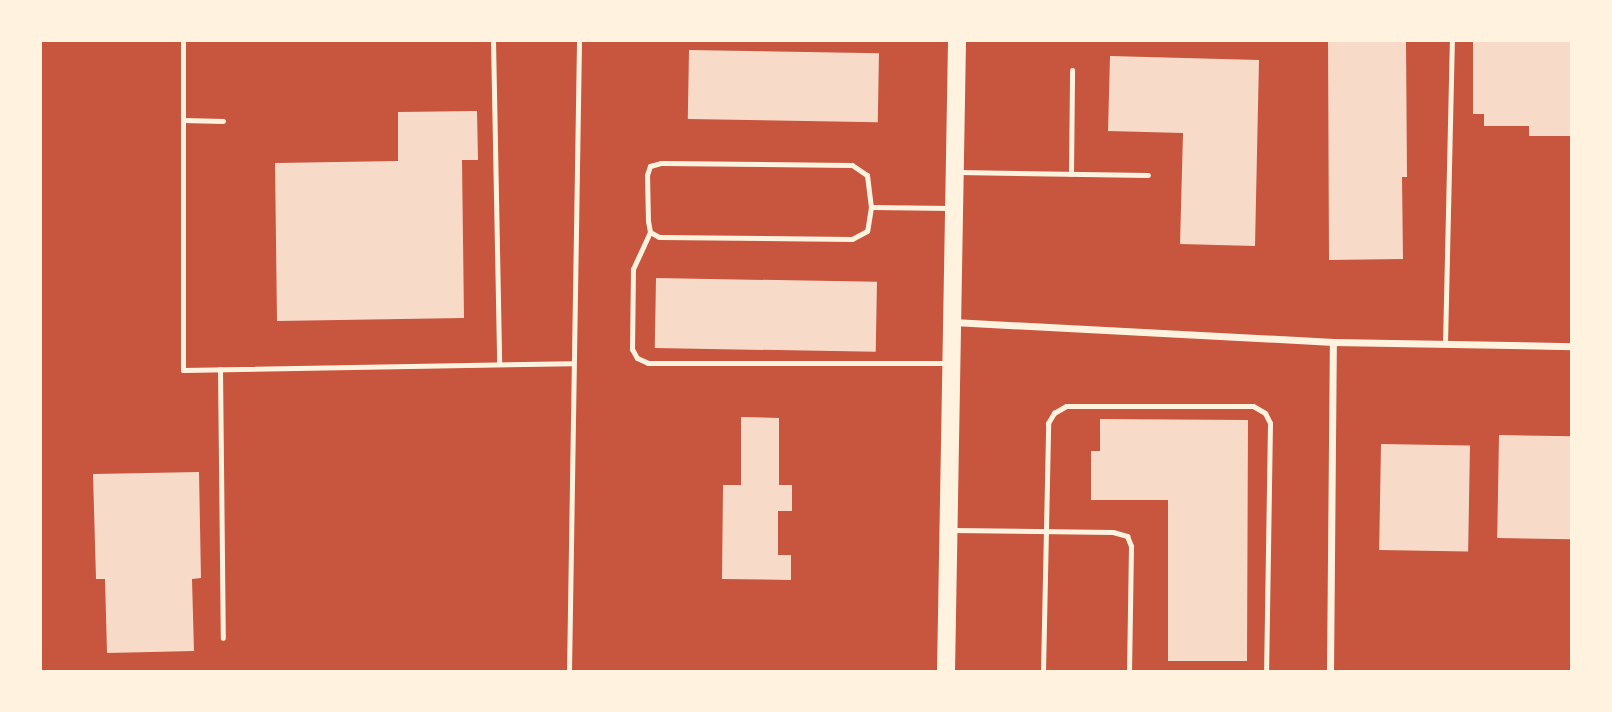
<!DOCTYPE html>
<style>
body{margin:0}
#map{position:relative;width:1612px;height:712px;overflow:hidden;background:#c8553d;font-family:"Crimson Pro",serif}
div>[style]{position:absolute}
[style*='--x']{left:calc(var(--x)*1px);top:calc(var(--y)*1px);width:calc(var(--w)*1px);rotate:calc(var(--a)*1deg)}
.building>*{inset:0;background:#f7dbc8;transform-origin:0 0}
.service>*{height:5px;margin:-2.5px;padding:0 2.5px;transform-origin:2.5px;border-radius:2.5px;background:#fff3e0}
.minor>*{height:7px;margin:-3.5px;padding:0 3.5px;transform-origin:3.5px;border-radius:3.5px;background:#fff3e0}
.primary>*{height:18px;margin:-9px;padding:0 9px;transform-origin:9px;border-radius:9px;background:#fff3e0}
span{translate:-50% -50%;white-space:nowrap;text-align:center;line-height:1.15;-webkit-text-stroke:7px #fff3e0;paint-order:stroke}
.frame{position:absolute;inset:0;border:42px solid #fff3e0;pointer-events:none}
</style>
<div id="map">
<div class="building">
<i style="clip-path:polygon(1328px 40px,1406px 40px,1407px 177px,1402px 177px,1403px 259px,1329px 260px)"></i>
<i style="clip-path:polygon(1473px 40px,1572px 40px,1572px 136px,1529px 136px,1529px 126px,1484px 126px,1484px 114px,1473px 114px)"></i>
<i style="left:689px;top:50px;width:190px;height:69px;rotate:1deg"></i>
<i style="clip-path:polygon(1110px 56px,1259px 60px,1255px 246px,1180px 244px,1183px 133px,1108px 131px)"></i>
<i style="clip-path:polygon(477px 111px,478px 160px,462px 160px,464px 318px,277px 321px,275px 163px,398px 161px,398px 112px)"></i>
<i style="left:656px;top:278px;width:221px;height:70px;rotate:1deg"></i>
<i style="clip-path:polygon(741px 417px,779px 418px,779px 485px,792px 485px,792px 511px,778px 511px,778px 555px,791px 555px,791px 580px,722px 579px,723px 485px,741px 485px)"></i>
<i style="clip-path:polygon(1100px 419px,1248px 420px,1247px 661px,1168px 661px,1168px 500px,1091px 500px,1091px 451px,1100px 451px)"></i>
<i style="left:1499px;top:435px;width:73px;height:103px;rotate:1deg"></i>
<i style="left:1381px;top:444px;width:89px;height:106px;rotate:1deg"></i>
<i style="clip-path:polygon(199px 472px,201px 578px,192px 579px,194px 651px,107px 653px,105px 579px,96px 579px,93px 474px)"></i>
</div>
<div class="service">
<i style="--x:183;--y:40;--w:330;--a:90"></i>
<i style="--x:183;--y:370;--w:389;--a:-1"></i>
<i style="--x:493;--y:40;--w:324;--a:88.9"></i>
<i style="--x:183;--y:120;--w:40;--a:1.4"></i>
<i style="--x:958;--y:172;--w:190;--a:0.9"></i>
<i style="--x:1071;--y:174;--w:104;--a:-89.4"></i>
<i style="--x:871;--y:207;--w:24;--a:99"></i>
<i style="--x:867;--y:231;--w:17;--a:152"></i>
<i style="--x:852;--y:239;--w:193;--a:-179.4"></i>
<i style="--x:659;--y:237;--w:10;--a:-151"></i>
<i style="--x:650;--y:232;--w:11;--a:-100"></i>
<i style="--x:648;--y:221;--w:46;--a:-91.2"></i>
<i style="--x:647;--y:175;--w:9;--a:-72"></i>
<i style="--x:650;--y:166;--w:11;--a:-15"></i>
<i style="--x:661;--y:163;--w:191;--a:0.6"></i>
<i style="--x:852;--y:165;--w:18;--a:34"></i>
<i style="--x:867;--y:175;--w:32;--a:83"></i>
<i style="--x:871;--y:207;--w:80;--a:0.7"></i>
<i style="--x:650;--y:232;--w:41;--a:114.7"></i>
<i style="--x:633;--y:269;--w:80;--a:90.7"></i>
<i style="--x:632;--y:349;--w:10;--a:61"></i>
<i style="--x:637;--y:358;--w:12;--a:24"></i>
<i style="--x:648;--y:363;--w:301;--a:0"></i>
<i style="--x:1445;--y:344;--w:304;--a:-88.7"></i>
<i style="--x:220;--y:369;--w:269;--a:89.4"></i>
<i style="--x:952;--y:530;--w:161;--a:0.7"></i>
<i style="--x:1113;--y:532;--w:15;--a:16"></i>
<i style="--x:1127;--y:536;--w:11;--a:68"></i>
<i style="--x:1131;--y:546;--w:126;--a:90.9"></i>
<i style="--x:569;--y:672;--w:632;--a:-89.09"></i>
<i style="--x:1043;--y:672;--w:249;--a:-88.8"></i>
<i style="--x:1048;--y:423;--w:12;--a:-59"></i>
<i style="--x:1054;--y:413;--w:14;--a:-30"></i>
<i style="--x:1066;--y:406;--w:187;--a:0"></i>
<i style="--x:1253;--y:406;--w:14;--a:30"></i>
<i style="--x:1265;--y:413;--w:11;--a:63"></i>
<i style="--x:1270;--y:423;--w:249;--a:90.9"></i>
</div>
<div class="minor">
<i style="--x:953;--y:322;--w:381;--a:3"></i>
<i style="--x:1333;--y:342;--w:239;--a:1"></i>
<i style="--x:1330;--y:672;--w:330;--a:-89.5"></i>
</div>
<div class="primary">
<i style="--x:946;--y:672;--w:632;--a:-89"></i>
</div>
<div class="frame"></div>
</div>
